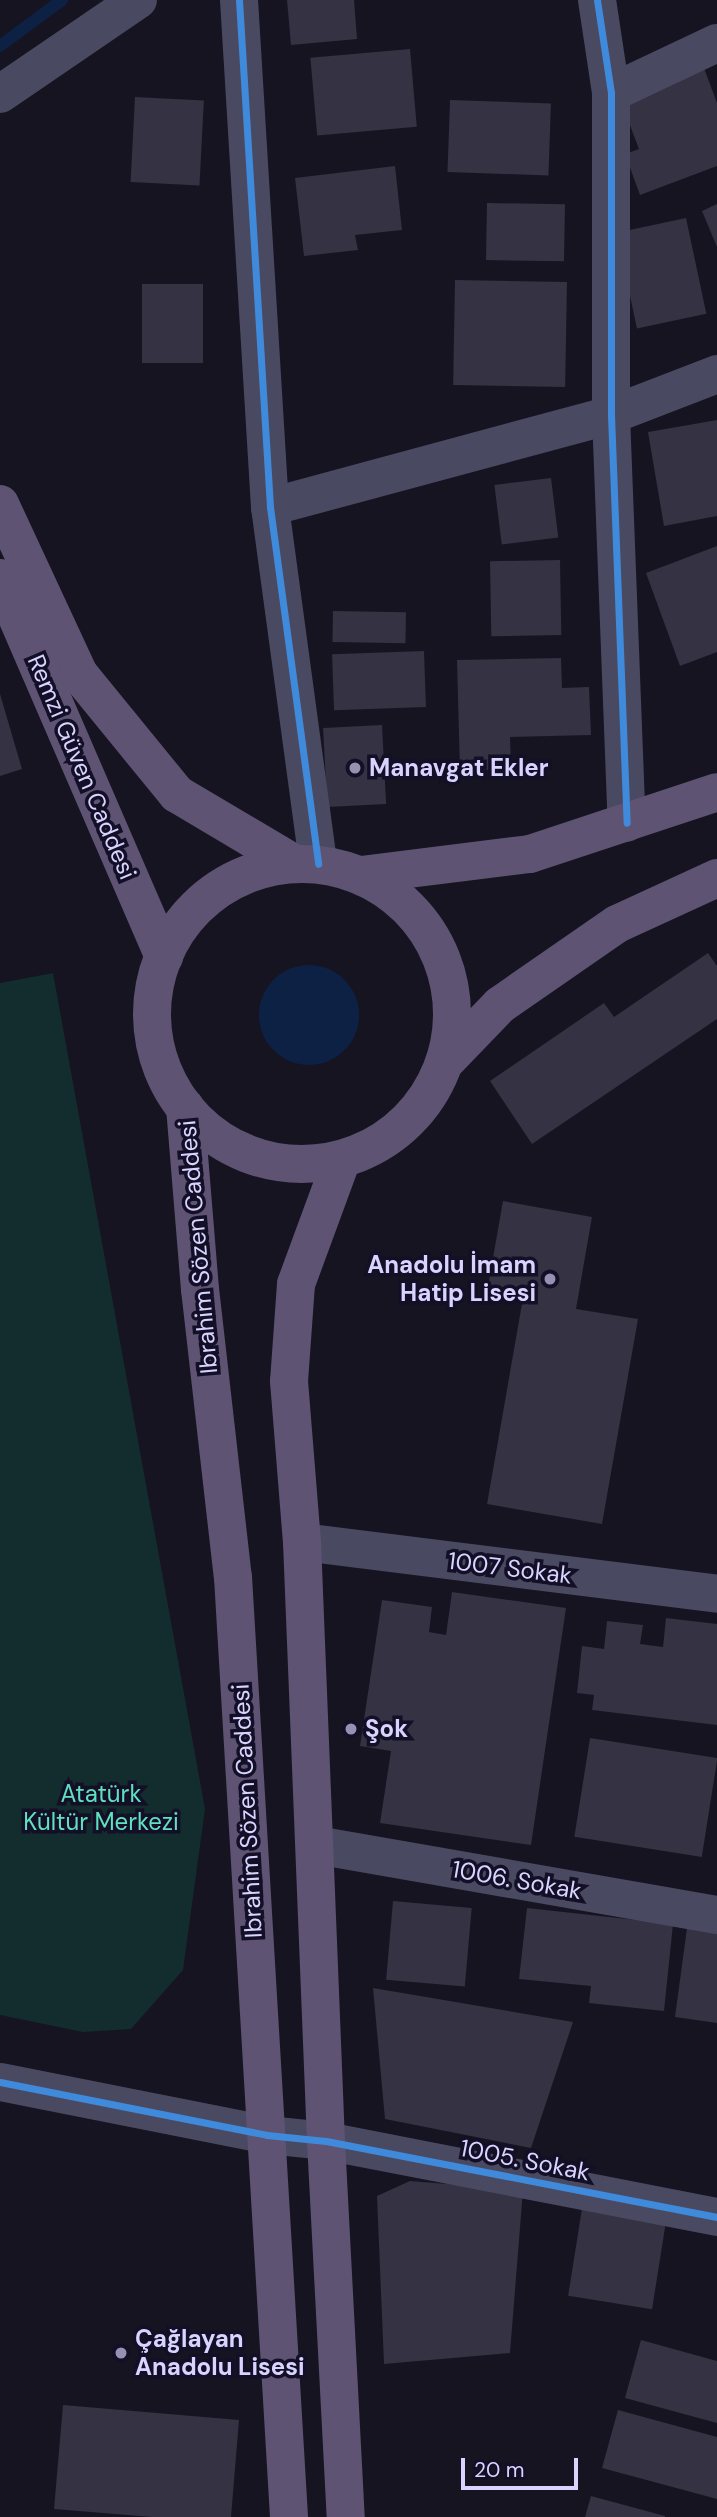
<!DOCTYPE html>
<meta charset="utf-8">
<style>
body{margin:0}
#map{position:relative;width:717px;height:2517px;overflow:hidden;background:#161421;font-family:"DM Sans",sans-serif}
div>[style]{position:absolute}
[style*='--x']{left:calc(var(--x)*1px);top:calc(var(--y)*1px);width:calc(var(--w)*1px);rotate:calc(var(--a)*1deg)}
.green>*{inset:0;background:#132c2d}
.water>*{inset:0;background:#0d2144}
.round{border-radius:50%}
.stream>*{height:12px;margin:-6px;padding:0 6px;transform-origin:6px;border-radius:6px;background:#0d2144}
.building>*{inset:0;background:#343243;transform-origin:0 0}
.minor>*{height:38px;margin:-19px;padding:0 19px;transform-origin:19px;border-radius:19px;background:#4a4962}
.major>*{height:38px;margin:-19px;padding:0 19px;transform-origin:19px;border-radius:19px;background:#5e5373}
.major>.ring{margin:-19px;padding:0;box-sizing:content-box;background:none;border:38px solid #5e5373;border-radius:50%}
.cycleway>*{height:7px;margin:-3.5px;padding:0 3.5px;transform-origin:3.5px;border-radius:3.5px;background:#408adc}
.dots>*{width:19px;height:19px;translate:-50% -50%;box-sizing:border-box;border:4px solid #130f26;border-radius:50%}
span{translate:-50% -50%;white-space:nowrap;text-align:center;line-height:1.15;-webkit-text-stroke:7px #130f26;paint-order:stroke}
.street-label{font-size:24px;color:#d9d4ff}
.poi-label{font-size:24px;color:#d9d4ff;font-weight:700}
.left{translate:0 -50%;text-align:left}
.right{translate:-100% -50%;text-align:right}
.park-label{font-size:24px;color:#5fe0c0}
.scale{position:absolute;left:461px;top:2458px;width:117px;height:32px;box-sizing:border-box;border:4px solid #d9d4ff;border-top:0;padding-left:9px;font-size:21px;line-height:24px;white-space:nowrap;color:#d9d4ff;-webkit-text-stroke:5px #130f26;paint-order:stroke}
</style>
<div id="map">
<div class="green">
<i style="clip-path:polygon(53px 973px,205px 1809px,183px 1970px,131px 2029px,83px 2032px,0 2015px,0 983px)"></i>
</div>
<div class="water">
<i class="round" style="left:259px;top:965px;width:100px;height:100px"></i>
</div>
<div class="stream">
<i style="--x:0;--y:46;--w:77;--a:-36.6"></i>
</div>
<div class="building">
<i style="clip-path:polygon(287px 0,354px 0,357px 39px,291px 45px)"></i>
<i style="left:410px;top:49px;width:78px;height:100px;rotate:85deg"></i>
<i style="clip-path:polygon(704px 68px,717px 103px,717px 166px,640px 195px,625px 154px,639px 149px,620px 99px)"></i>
<i style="left:135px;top:97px;width:69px;height:85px;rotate:3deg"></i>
<i style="left:450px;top:100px;width:101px;height:72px;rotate:2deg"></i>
<i style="clip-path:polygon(395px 166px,402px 230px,355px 235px,358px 250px,304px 256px,295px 178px)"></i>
<i style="left:487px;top:203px;width:78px;height:57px;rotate:1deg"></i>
<i style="clip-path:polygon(717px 204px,717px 247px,702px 211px)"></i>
<i style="left:686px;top:218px;width:98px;height:71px;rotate:78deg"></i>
<i style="left:455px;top:280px;width:112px;height:105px;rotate:1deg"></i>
<i style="left:203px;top:284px;width:79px;height:61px;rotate:90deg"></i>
<i style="clip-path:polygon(717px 420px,717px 516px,664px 526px,648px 432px)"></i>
<i style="left:551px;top:478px;width:60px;height:57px;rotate:83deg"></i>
<i style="clip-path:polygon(717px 546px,717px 652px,680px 666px,646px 573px)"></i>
<i style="left:560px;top:560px;width:75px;height:70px;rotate:89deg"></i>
<i style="left:333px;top:611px;width:73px;height:31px;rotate:1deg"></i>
<i style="left:424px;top:651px;width:56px;height:92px;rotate:88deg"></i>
<i style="clip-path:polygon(561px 658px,562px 688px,589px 687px,591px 735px,510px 737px,511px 769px,460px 771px,457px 660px)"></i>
<i style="clip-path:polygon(0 694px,22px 769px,0 776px)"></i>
<i style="left:382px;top:725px;width:79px;height:59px;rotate:87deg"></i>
<i style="clip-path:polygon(708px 953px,717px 966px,717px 1019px,532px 1144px,490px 1081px,604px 1003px,614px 1017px)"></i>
<i style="clip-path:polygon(503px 1201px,592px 1217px,576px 1309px,638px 1319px,602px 1524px,487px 1504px,523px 1298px,487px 1292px)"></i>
<i style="clip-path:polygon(452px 1592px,566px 1608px,531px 1845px,380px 1823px,391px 1751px,360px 1746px,382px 1600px,432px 1607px,429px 1632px,446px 1635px)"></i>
<i style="clip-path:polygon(666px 1618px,717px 1624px,717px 1725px,592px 1710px,594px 1695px,577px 1693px,582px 1646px,604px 1649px,607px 1621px,643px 1625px,640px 1644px,663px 1647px)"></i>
<i style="left:590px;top:1738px;width:129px;height:100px;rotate:9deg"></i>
<i style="left:393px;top:1901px;width:79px;height:79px;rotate:5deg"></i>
<i style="clip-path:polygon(527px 1908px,673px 1924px,664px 2011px,589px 2003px,591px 1986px,519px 1979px)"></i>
<i style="clip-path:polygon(687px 1928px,717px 1932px,717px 2023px,675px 2017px)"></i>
<i style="clip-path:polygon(373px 1988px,573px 2022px,531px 2148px,385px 2119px)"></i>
<i style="clip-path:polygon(410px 2181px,523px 2190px,510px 2353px,384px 2364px,377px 2196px)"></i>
<i style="left:583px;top:2202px;width:85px;height:95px;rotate:9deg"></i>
<i style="clip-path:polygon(641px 2340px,717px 2361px,717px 2423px,625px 2398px)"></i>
<i style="clip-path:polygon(63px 2405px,239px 2420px,231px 2517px,152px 2517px,54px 2509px)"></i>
<i style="clip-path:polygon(618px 2410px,717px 2437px,717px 2499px,602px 2468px)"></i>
<i style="clip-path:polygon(591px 2496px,665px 2516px,665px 2517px,585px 2517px)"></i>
</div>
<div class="minor">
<i style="--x:239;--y:0;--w:508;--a:86.5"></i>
<i style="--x:270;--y:507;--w:360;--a:82.3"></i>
<i style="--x:597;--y:0;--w:94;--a:81.4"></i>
<i style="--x:611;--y:93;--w:322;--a:90"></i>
<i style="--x:611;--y:415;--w:408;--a:87.8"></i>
<i style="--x:611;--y:93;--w:117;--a:-25.3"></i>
<i style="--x:0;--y:94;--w:167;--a:-34.3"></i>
<i style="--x:270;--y:507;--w:353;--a:-15.1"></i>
<i style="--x:611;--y:415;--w:114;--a:-21.1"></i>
<i style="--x:302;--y:1542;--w:418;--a:7.1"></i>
<i style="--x:316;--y:1845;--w:407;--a:9.9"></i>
<i style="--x:0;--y:2082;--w:272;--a:11.2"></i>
<i style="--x:267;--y:2135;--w:59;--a:5.8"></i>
<i style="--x:326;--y:2141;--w:398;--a:11"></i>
</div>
<div class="major">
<i style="--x:0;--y:504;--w:187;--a:65.1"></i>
<i style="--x:79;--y:674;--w:155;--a:50.8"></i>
<i style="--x:177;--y:794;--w:137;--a:30.7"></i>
<i style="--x:0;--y:578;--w:413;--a:66.6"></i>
<i class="ring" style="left:152px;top:864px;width:262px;height:262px"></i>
<i style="--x:361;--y:875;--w:170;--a:-7.1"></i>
<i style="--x:530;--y:854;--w:197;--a:-18.3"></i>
<i style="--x:445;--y:1062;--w:79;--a:-46"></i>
<i style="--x:500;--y:1005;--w:142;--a:-34.7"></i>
<i style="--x:617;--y:924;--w:110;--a:-24.7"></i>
<i style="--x:185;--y:1107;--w:183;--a:85.3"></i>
<i style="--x:200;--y:1289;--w:290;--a:83.5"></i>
<i style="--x:233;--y:1577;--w:942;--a:86.59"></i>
<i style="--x:342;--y:1159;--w:133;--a:110.2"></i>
<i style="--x:296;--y:1284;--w:97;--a:94.1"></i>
<i style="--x:289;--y:1381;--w:162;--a:85.4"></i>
<i style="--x:302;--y:1542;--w:599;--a:87.71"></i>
<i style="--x:326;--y:2141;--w:377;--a:87"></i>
</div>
<div class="cycleway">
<i style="--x:239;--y:0;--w:508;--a:86.5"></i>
<i style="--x:270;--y:507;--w:360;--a:82.3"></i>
<i style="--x:597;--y:0;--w:94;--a:81.4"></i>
<i style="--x:611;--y:93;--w:322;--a:90"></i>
<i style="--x:611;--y:415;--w:408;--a:87.8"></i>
<i style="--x:0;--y:2082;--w:272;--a:11.2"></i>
<i style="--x:267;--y:2135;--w:59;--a:5.8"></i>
<i style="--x:326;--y:2141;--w:398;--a:11"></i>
</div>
<div class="dots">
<i style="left:355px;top:768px;background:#9591b1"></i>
<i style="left:550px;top:1279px;background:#9591b1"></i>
<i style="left:351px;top:1729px;background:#9591b1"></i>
<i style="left:121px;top:2353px;background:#9591b1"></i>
</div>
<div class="street-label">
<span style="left:82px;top:767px;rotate:67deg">Remzi Güven Caddesi</span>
<span style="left:198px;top:1247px;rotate:-95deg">Ibrahim Sözen Caddesi</span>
<span style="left:510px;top:1568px;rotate:7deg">1007 Sokak</span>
<span style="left:247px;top:1811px;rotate:-93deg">Ibrahim Sözen Caddesi</span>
<span style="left:517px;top:1880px;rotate:10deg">1006. Sokak</span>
<span style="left:525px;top:2160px;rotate:11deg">1005. Sokak</span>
</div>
<div class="poi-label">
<span class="left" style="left:369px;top:768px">Manavgat Ekler</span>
<span class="right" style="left:536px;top:1279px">Anadolu İmam<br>Hatip Lisesi</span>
<span class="left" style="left:365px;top:1729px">Şok</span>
<span class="left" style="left:135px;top:2353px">Çağlayan<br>Anadolu Lisesi</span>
</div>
<div class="park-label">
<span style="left:101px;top:1808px">Atatürk<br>Kültür Merkezi</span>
</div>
<div class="scale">20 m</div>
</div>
